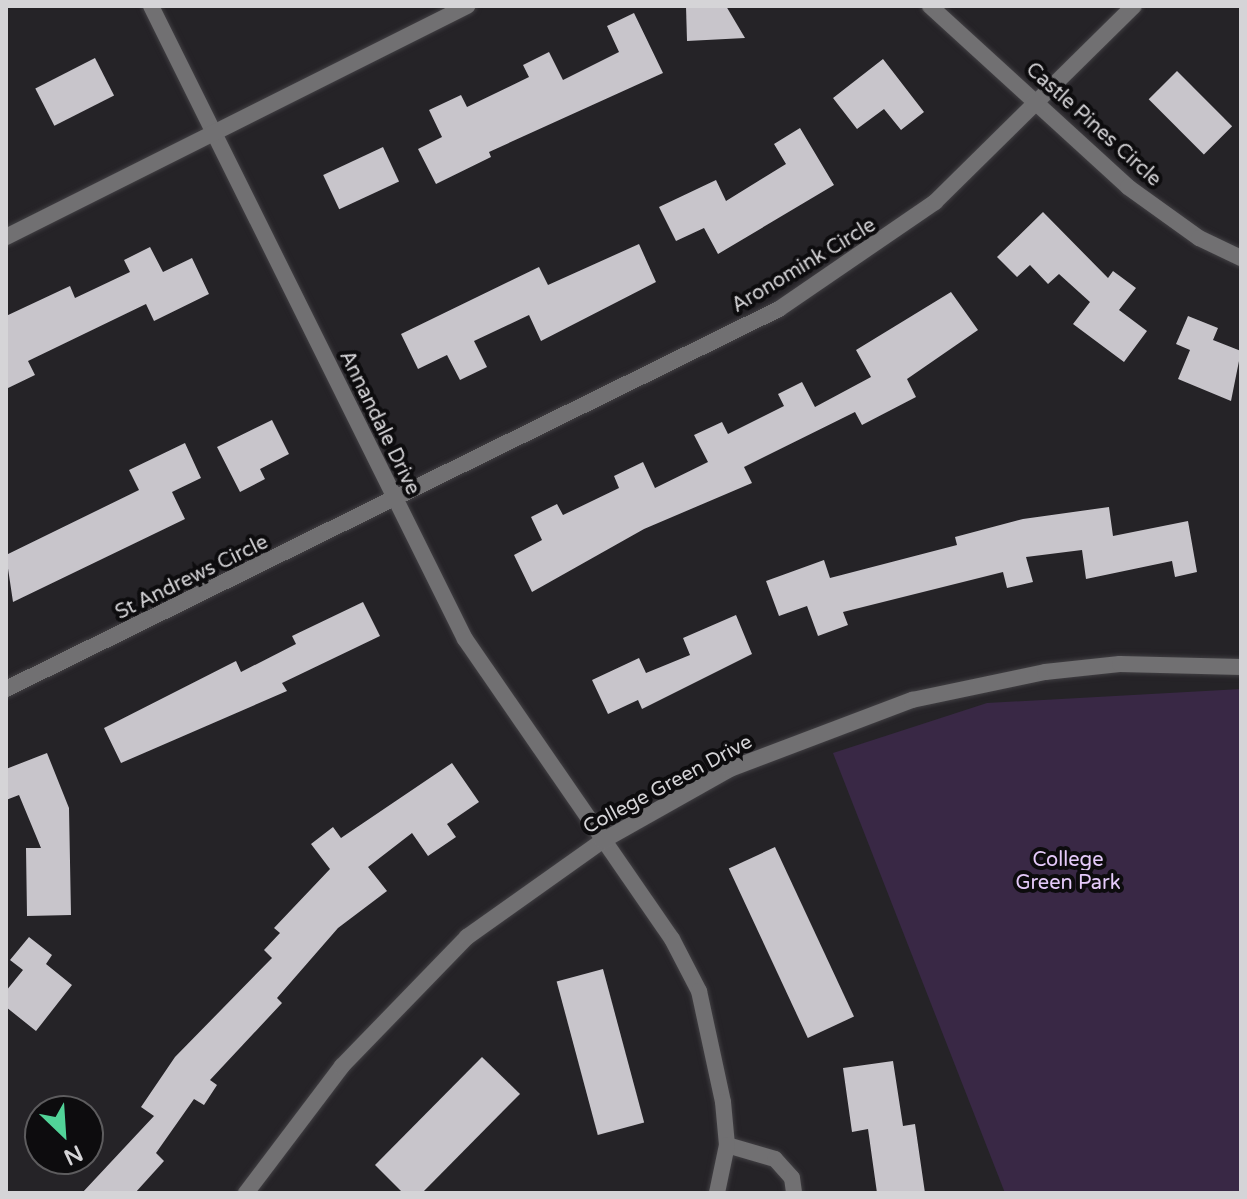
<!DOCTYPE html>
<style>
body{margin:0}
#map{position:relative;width:1247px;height:1199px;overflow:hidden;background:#252327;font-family:"Varela Round",sans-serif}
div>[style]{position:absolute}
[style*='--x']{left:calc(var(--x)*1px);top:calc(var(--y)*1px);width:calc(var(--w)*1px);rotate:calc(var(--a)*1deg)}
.green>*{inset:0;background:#392845}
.building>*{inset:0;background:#c8c5cb;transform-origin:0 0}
.roads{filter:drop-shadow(0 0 2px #413f43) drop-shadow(0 0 2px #413f43)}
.lane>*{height:16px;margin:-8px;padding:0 8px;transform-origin:8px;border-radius:8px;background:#717072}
.street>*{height:16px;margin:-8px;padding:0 8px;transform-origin:8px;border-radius:8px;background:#717072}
span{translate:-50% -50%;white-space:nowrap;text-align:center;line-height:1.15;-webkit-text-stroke:8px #0d0c0e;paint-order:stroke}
.street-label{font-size:20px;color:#d5d4d7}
.park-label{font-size:20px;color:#e5cafa}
.frame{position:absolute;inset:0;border:8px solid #d5d4d7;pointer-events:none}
.north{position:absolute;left:24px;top:1095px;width:80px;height:80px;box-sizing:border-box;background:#0d0c0e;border:2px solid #5d5c5e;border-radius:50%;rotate:155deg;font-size:22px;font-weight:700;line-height:32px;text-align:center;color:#d5d4d7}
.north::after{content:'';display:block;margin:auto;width:28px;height:36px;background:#51d398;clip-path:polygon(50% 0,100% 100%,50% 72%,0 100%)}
</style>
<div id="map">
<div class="green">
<i style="clip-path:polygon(1241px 689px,1241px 1193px,1005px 1193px,833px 753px,987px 703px)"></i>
</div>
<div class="building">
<i style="clip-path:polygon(686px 6px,726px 6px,745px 38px,687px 41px)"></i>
<i style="clip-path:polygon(634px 13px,663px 73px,489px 152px,491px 157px,436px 184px,418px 149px,442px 137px,429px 110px,461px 95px,467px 107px,529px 77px,523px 65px,549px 52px,563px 80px,619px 52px,607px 26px)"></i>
<i style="left:95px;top:58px;width:42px;height:67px;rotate:63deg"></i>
<i style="clip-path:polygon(883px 59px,924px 112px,901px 130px,884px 109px,857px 129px,833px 98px)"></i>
<i style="left:1177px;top:71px;width:78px;height:40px;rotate:45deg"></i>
<i style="clip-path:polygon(800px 128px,834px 185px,718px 254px,704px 228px,676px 241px,659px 207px,716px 180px,726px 201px,786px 164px,774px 144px)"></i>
<i style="left:383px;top:147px;width:38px;height:66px;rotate:65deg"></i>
<i style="clip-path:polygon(1043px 212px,1108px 278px,1113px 271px,1136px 288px,1119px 310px,1147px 331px,1124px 362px,1073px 324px,1090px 302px,1059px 274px,1048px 284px,1030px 265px,1017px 277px,997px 257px)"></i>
<i style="clip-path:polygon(639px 244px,656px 282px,541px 341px,529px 315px,474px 341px,487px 367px,460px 380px,447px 355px,418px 369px,401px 334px,539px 267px,548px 285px)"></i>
<i style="clip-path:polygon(150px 247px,163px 272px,192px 258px,209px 294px,154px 321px,146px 304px,28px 361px,35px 375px,6px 389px,6px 316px,70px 286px,75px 298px,130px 272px,124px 260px)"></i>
<i style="clip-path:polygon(951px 292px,978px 330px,907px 379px,916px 397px,862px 425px,855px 412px,744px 467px,752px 483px,644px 529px,532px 592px,514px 555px,542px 540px,531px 517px,557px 504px,563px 515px,619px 488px,614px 476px,643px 462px,655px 488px,708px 462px,694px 435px,722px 422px,728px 434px,784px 406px,778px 394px,802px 382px,815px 407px,871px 377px,856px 350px)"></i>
<i style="clip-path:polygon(1188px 316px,1218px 328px,1213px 340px,1241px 351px,1231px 401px,1178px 379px,1190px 350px,1176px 344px)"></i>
<i style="clip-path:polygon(272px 420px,289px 454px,260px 469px,265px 479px,240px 492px,217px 447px)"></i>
<i style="clip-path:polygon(185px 443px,201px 478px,172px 492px,185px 519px,13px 602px,6px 555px,139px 490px,129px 470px)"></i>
<i style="clip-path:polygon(1109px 507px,1113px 536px,1188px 521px,1197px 572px,1175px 577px,1172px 561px,1086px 579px,1082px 550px,1026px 557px,1033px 582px,1007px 588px,1003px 572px,843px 612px,848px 625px,818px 636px,807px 606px,779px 616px,766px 581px,824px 560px,830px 578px,957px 545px,955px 537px,1023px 519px)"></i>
<i style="clip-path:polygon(363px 602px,380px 636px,282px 683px,287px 691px,121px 763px,104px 728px,236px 661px,241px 672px,296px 644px,292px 636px)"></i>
<i style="clip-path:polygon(736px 615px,752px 654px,642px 709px,638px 700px,608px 714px,592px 680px,639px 658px,646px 673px,690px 655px,683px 638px)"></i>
<i style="clip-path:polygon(47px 753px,69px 808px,71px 915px,27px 916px,26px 848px,41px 848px,19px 795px,6px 800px,6px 769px)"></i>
<i style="clip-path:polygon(452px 763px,479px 802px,447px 824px,456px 837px,428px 856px,412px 833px,368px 867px,387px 891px,338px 928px,277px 998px,282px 1003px,210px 1080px,217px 1085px,204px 1105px,194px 1099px,156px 1153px,164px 1161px,135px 1193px,82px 1193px,154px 1116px,141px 1107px,175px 1057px,272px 958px,264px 950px,280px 933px,274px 928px,330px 869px,311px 844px,333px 827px,341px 838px)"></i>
<i style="left:775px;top:847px;width:187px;height:51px;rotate:65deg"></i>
<i style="clip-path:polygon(29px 937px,52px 955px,46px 964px,72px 985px,36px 1031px,6px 1007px,6px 991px,23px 970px,10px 960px)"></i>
<i style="left:603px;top:969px;width:159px;height:48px;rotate:75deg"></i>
<i style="clip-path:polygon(482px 1057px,520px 1094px,422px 1193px,403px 1193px,375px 1165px)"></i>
<i style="clip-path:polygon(893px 1061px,903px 1126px,915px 1124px,925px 1193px,877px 1193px,868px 1129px,852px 1132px,843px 1068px)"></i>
</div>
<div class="roads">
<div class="lane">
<i style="--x:727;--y:1145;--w:50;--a:16.3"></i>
<i style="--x:775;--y:1159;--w:25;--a:48"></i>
<i style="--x:792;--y:1178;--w:15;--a:82"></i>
</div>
<div class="street">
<i style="--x:151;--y:6;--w:707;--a:63.62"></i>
<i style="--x:465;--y:639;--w:364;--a:55.4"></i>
<i style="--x:672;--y:939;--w:59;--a:62.6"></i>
<i style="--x:699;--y:991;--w:114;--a:77.8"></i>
<i style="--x:723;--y:1102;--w:43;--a:84.7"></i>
<i style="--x:727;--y:1145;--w:49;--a:101.8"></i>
<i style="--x:930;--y:6;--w:268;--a:42.4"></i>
<i style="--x:1128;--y:187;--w:87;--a:35.7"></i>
<i style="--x:1199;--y:238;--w:47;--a:25.5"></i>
<i style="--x:6;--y:237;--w:516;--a:-26.61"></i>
<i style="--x:6;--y:689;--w:861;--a:-26.18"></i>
<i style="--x:779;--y:309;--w:189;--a:-34.4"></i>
<i style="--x:935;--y:202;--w:279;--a:-44.6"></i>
<i style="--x:246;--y:1193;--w:159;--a:-52.9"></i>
<i style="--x:342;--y:1066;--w:180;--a:-45.9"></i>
<i style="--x:467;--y:937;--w:166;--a:-35.4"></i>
<i style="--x:602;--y:841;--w:147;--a:-29.4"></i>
<i style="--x:730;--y:769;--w:195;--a:-20.8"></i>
<i style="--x:912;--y:700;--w:136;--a:-11.9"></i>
<i style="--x:1045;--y:672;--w:75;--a:-6.1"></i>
<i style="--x:1120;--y:664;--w:121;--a:1.4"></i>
</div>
</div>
<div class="street-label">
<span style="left:1093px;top:125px;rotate:42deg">Castle Pines Circle</span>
<span style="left:804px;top:266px;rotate:-31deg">Aronomink Circle</span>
<span style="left:379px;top:423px;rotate:64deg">Annandale Drive</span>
<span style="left:192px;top:578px;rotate:-26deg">St Andrews Circle</span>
<span style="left:668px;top:785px;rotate:-28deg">College Green Drive</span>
</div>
<div class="park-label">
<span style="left:1068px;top:872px">College<br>Green Park</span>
</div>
<div class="frame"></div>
<div class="north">N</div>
</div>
